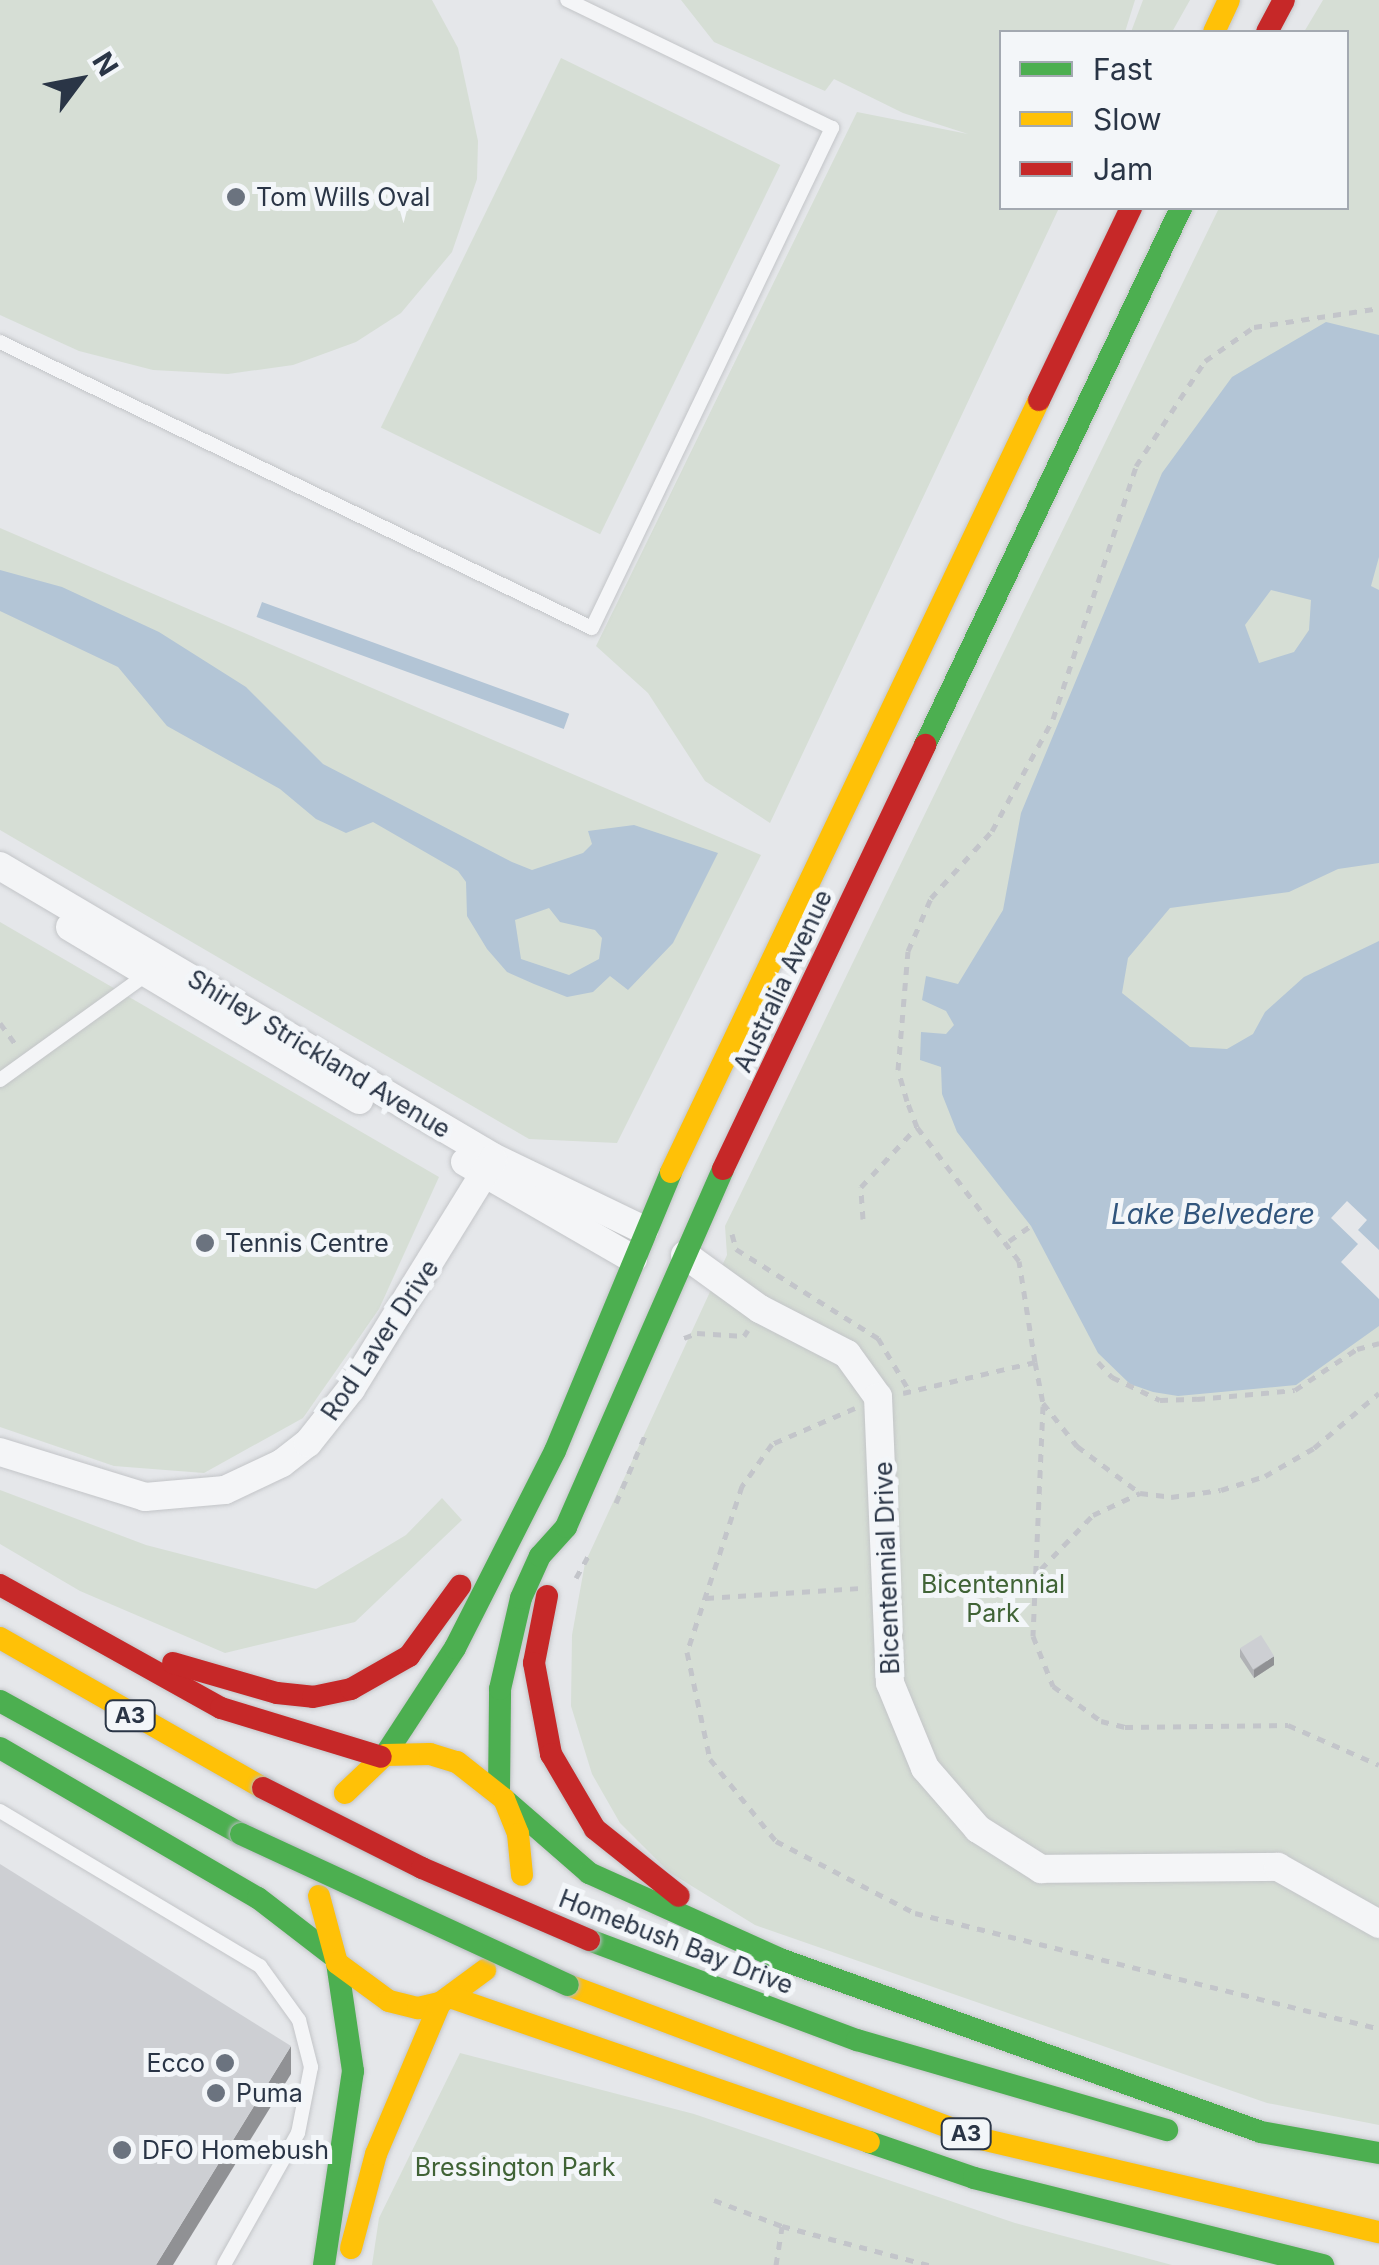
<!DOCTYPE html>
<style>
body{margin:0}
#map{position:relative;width:1379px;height:2265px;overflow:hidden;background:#e5e7ea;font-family:Inter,sans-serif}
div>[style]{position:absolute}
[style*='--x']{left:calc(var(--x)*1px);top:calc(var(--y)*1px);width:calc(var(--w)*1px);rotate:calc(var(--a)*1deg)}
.green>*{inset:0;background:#d6ded5;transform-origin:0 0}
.water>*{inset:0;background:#b3c5d6;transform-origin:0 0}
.pier>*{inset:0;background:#e5e7ea}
.path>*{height:5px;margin-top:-2.5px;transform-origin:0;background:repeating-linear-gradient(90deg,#c3c5ca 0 8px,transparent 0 16px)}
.roads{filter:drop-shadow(0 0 2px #c3c5c8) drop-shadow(0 0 2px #c3c5c8)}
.lane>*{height:14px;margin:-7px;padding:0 7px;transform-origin:7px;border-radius:7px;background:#f4f5f7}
.street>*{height:28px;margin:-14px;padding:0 14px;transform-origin:14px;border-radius:14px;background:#f4f5f7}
.fast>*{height:22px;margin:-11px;padding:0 11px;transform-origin:11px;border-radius:11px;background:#4caf50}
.slow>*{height:22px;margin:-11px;padding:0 11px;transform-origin:11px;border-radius:11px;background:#ffc107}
.jam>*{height:22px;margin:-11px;padding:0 11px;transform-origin:11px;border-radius:11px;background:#c62828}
.bridges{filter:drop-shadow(0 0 2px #b7babf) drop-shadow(0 0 2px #b7babf)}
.fast-bridge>*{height:22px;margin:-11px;padding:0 11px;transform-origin:11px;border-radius:11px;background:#4caf50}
.jam-bridge>*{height:22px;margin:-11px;padding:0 11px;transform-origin:11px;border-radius:11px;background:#c62828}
.wall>*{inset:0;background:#b0b2b5}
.shaded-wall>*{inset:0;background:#909194}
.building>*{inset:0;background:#cdcfd3;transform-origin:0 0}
.dots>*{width:28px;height:28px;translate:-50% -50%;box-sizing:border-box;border:5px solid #f3f6f9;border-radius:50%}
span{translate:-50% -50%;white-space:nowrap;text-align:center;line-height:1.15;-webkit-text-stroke:10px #f3f6f9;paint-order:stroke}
.shield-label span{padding:2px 8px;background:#f3f6f9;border:2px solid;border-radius:8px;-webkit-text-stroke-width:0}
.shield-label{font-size:22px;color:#2a3546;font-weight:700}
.poi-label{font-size:25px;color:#2a3546}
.left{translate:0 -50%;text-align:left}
.right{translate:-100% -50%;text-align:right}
.street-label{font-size:25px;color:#2a3546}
.park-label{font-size:25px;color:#406336}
.water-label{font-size:28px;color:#31557d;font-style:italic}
.legend{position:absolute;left:999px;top:30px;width:350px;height:180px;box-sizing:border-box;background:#f3f6f9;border:2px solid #a3a9b1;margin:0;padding:12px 18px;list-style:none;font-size:30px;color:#2a3546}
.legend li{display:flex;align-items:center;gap:20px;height:50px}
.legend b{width:50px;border:2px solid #a3a9b1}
.north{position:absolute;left:30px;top:30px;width:100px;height:100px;-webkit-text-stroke:8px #f3f6f9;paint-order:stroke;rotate:58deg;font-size:28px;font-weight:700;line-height:40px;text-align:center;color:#2a3546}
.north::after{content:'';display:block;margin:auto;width:35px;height:45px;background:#2a3546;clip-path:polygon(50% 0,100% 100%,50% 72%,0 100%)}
</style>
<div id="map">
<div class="green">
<i style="clip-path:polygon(0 0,432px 0,458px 48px,478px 141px,477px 179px,452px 252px,401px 313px,356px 342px,293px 365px,228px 374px,153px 370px,79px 351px,0 315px)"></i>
<i style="clip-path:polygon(681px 0,1135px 0,1125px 32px,1002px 32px,1002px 208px,1059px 208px,770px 823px,705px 781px,648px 693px,596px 646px,857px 112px,968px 134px,903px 113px,834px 79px,825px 91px,714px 42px)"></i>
<i style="clip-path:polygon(1143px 0,1190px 0,1172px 32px,1131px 32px)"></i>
<i style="clip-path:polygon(1323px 0,1379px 0,1379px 2125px,1267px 2103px,755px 1925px,669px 1872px,620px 1823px,592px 1774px,571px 1706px,572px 1635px,585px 1563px,727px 1255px,725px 1226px,1219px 208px,1346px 208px,1346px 32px,1304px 32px)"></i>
<i style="left:561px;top:58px;width:244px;height:411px;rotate:26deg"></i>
<i style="clip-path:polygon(0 528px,761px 855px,617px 1143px,529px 1139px,0 830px)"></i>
<i style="clip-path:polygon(0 922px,439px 1177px,379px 1309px,303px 1418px,204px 1473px,114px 1466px,0 1427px)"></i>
<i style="clip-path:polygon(0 1490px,146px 1545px,316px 1589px,406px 1535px,442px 1498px,462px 1520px,355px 1622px,225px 1653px,80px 1591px,0 1544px)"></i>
<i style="clip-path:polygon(460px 2053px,694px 2114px,1015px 2223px,1172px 2265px,372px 2265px,379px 2218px)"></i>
</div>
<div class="water">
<i style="clip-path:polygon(evenodd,1326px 322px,1379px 335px,1379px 557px,1371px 586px,1379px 590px,1379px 863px,1338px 869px,1289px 892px,1170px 908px,1128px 958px,1122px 993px,1190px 1047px,1227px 1049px,1253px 1034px,1265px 1012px,1304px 977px,1379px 941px,1379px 1326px,1296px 1385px,1178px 1396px,1153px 1392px,1130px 1384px,1098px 1353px,1031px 1226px,957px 1132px,942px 1094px,941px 1067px,920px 1060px,921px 1032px,946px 1034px,954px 1025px,946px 1011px,922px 1000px,926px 976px,958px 984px,1003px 910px,1021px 813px,1162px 473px,1232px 377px,1326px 322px,1271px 590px,1311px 600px,1309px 630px,1294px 652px,1259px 663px,1245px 625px,1271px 590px)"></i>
<i style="clip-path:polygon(evenodd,0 570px,62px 587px,159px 632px,246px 687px,323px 764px,512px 862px,532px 870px,583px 853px,592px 844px,588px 831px,634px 825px,718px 853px,673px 943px,628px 990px,610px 976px,593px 992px,567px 997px,534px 984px,507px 972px,487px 949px,467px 916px,466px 882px,458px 871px,373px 822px,346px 833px,316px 819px,280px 789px,167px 726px,118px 667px,0 611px,0 570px,549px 908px,560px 922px,595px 930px,602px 938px,599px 959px,569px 975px,521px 959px,515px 920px,549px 908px)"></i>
<i style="left:262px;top:602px;width:327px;height:16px;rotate:20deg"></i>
</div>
<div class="pier">
<i style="clip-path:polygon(1347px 1201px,1367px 1220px,1358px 1230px,1379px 1250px,1379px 1299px,1341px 1262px,1358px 1244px,1331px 1218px)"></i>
</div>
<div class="path">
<i style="--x:0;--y:1023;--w:27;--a:54"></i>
<i style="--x:863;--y:1219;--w:32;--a:-94"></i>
<i style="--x:861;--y:1187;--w:82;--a:-47"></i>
<i style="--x:732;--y:1234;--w:16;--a:75"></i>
<i style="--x:736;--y:1249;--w:168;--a:32.1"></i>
<i style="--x:878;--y:1338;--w:63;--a:59.3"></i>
<i style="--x:1009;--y:1241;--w:32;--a:-35"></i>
<i style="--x:684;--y:1338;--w:14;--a:-21"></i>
<i style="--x:697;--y:1333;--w:47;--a:3.7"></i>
<i style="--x:744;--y:1336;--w:7;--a:-56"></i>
<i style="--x:1035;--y:1362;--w:102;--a:-99"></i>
<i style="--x:1019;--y:1261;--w:168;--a:-127.3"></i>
<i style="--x:917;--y:1127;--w:28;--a:-111"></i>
<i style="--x:907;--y:1101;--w:32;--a:-106"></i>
<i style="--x:898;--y:1070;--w:119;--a:-85.2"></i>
<i style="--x:908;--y:951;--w:58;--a:-66.5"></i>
<i style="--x:931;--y:898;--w:91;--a:-47.7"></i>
<i style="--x:992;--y:831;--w:128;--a:-61.4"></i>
<i style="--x:1053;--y:719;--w:266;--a:-71.8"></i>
<i style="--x:1136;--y:466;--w:126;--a:-56.7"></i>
<i style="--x:1205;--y:361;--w:60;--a:-34.8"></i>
<i style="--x:1254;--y:327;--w:126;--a:-8.6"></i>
<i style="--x:1098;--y:1362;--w:21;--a:47"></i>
<i style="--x:1112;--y:1377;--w:53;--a:25.6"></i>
<i style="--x:1160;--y:1400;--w:37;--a:-2"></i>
<i style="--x:1197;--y:1399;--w:98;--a:-5.2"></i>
<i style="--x:1295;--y:1390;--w:74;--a:-33.5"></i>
<i style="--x:1357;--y:1349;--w:23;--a:-15"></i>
<i style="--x:903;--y:1393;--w:136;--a:-13.2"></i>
<i style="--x:1035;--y:1362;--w:42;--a:79"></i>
<i style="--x:1043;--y:1403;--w:55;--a:51.7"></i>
<i style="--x:1077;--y:1446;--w:79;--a:36.7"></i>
<i style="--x:1043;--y:1406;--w:230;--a:92.5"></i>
<i style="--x:1033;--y:1636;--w:54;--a:68.2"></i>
<i style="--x:1053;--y:1686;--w:59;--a:36.1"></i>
<i style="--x:1101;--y:1721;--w:25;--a:14"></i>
<i style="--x:1125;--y:1727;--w:163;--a:-0.7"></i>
<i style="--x:1288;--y:1725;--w:99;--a:23.7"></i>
<i style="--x:855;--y:1408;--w:90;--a:156.6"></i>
<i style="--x:772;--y:1444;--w:52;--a:125.5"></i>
<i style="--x:742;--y:1486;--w:175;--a:108.3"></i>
<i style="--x:687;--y:1652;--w:109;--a:77.9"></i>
<i style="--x:710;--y:1759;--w:105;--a:51.2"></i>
<i style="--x:776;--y:1841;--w:157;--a:27.4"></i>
<i style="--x:915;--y:1913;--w:478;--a:14"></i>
<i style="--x:616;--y:1503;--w:78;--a:-66.7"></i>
<i style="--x:1041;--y:1569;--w:75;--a:-46.1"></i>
<i style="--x:1093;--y:1515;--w:52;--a:-25.1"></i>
<i style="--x:1140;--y:1493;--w:31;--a:7"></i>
<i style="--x:1171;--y:1497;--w:50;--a:-8"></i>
<i style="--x:1221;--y:1490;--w:46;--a:-17.7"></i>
<i style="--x:1265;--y:1476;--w:56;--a:-29.7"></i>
<i style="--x:1314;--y:1448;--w:85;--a:-40.2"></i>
<i style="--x:576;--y:1578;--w:29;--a:-61"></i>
<i style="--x:706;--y:1598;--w:153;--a:-3.7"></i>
<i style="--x:714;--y:2200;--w:73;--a:20.9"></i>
<i style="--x:782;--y:2226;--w:152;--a:14.9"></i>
<i style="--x:776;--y:2265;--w:39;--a:-81"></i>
</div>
<div class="roads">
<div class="lane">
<i style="--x:0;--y:342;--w:657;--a:25.79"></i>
<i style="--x:592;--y:628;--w:555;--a:-64.36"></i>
<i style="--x:832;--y:128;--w:294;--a:-154.2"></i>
<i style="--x:0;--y:1080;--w:181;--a:-35.8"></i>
<i style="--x:0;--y:1811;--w:303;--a:30.8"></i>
<i style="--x:260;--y:1966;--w:67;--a:54.2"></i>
<i style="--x:299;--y:2020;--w:49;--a:75.7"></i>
<i style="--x:311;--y:2067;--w:67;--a:101.1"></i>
<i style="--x:298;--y:2133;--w:151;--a:119.3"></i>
</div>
<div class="street">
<i style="--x:0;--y:866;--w:572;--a:30.55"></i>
<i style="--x:493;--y:1157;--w:168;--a:25.8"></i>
<i style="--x:70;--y:927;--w:337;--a:30.9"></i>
<i style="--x:465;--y:1162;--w:194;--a:30"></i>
<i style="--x:685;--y:1255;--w:92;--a:35.8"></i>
<i style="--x:760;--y:1309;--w:98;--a:27.3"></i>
<i style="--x:847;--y:1354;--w:53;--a:54.2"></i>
<i style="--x:878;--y:1397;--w:286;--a:87.6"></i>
<i style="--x:890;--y:1683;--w:92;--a:67.6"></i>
<i style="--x:925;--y:1768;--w:81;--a:49"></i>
<i style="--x:978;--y:1829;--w:75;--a:32.4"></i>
<i style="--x:1041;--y:1869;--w:237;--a:-0.5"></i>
<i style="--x:1278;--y:1867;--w:116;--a:29.4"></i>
<i style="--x:0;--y:1452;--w:152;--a:17.2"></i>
<i style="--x:145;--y:1497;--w:80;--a:-5"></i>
<i style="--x:225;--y:1490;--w:63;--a:-25.3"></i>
<i style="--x:282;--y:1463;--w:33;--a:-38"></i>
<i style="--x:308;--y:1443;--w:69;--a:-51.5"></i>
<i style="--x:351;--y:1389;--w:270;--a:-58.3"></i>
</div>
<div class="fast">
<i style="--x:925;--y:745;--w:595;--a:-64.51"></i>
<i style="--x:0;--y:1701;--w:275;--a:28.9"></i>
<i style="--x:0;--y:1748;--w:298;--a:30.2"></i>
<i style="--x:258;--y:1898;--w:93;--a:37.6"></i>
<i style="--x:385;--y:1755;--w:128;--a:-56.8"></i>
<i style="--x:455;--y:1648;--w:221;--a:-63.1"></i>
<i style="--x:555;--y:1451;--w:302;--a:-67.4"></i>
<i style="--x:499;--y:1792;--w:103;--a:-89.4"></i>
<i style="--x:500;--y:1689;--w:93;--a:-77"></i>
<i style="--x:521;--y:1598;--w:46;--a:-65.7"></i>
<i style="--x:540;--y:1556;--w:39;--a:-48"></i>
<i style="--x:566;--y:1527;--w:391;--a:-66.3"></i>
<i style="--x:504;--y:1799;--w:113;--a:41"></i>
<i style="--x:589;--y:1873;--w:209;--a:24.2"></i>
<i style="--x:780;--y:1959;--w:511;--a:19.78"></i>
<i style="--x:1261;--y:2132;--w:120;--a:10.1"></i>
<i style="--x:589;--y:1940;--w:286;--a:20.5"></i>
<i style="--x:857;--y:2040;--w:323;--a:16.2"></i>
<i style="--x:869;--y:2142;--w:111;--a:18.9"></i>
<i style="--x:974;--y:2178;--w:360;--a:14"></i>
<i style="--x:324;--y:2265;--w:196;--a:-81.5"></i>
<i style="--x:353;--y:2071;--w:109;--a:-98.4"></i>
</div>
<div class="slow">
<i style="--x:1214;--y:32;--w:35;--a:-65"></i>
<i style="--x:671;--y:1172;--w:855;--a:-64.51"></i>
<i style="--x:0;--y:1638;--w:303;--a:29.7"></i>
<i style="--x:345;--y:1793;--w:55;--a:-43.5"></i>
<i style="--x:385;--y:1755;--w:45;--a:-1.3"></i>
<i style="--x:430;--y:1754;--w:28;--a:17"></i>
<i style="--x:457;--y:1762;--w:60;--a:38.2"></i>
<i style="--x:504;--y:1799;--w:38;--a:68"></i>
<i style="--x:518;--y:1834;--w:41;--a:84.4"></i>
<i style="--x:319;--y:1896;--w:69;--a:75"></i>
<i style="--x:337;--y:1963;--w:64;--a:36.2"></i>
<i style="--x:389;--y:2001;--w:30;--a:14"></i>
<i style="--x:418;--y:2008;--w:23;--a:-13"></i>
<i style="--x:440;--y:2003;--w:56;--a:-36.3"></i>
<i style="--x:568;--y:1985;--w:437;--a:20.5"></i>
<i style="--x:977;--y:2138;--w:413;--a:13.2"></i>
<i style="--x:453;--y:1998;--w:440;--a:19.1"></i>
<i style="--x:351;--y:2248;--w:97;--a:-75.1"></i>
<i style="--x:376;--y:2154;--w:164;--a:-67"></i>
</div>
<div class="jam">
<i style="--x:1267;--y:32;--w:36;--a:-62"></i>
<i style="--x:1039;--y:400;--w:213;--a:-64.4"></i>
<i style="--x:723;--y:1169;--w:470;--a:-64.5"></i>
<i style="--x:0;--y:1585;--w:253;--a:29.1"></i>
<i style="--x:221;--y:1708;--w:167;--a:17"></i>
<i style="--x:547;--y:1596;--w:68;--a:101"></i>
<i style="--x:534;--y:1663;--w:93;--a:79.4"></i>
<i style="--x:551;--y:1754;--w:87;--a:59.6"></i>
<i style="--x:595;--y:1829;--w:107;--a:38.6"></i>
<i style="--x:173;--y:1663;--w:108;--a:16.1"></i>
<i style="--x:277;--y:1693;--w:36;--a:6"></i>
<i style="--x:313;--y:1697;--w:39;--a:-12"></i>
<i style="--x:351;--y:1689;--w:67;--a:-29.6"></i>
<i style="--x:409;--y:1656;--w:87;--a:-53.9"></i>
</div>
</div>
<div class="bridges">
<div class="fast-bridge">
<i style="--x:241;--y:1834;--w:360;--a:24.8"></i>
</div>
<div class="jam-bridge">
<i style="--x:263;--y:1788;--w:178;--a:26.7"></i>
<i style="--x:422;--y:1868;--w:182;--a:23.3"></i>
</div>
</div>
<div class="wall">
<i style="clip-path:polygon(1240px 1648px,1274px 1665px,1254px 1678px,1240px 1657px)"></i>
</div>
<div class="shaded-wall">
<i style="clip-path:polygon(1274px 1656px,1274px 1665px,1254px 1678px,1254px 1670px)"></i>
<i style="clip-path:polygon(291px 2046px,291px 2074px,173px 2265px,156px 2265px)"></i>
</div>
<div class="building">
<i style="left:1261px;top:1635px;width:25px;height:25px;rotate:58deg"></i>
<i style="clip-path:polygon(0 1864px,291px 2046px,156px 2265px,0 2265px)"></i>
</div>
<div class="dots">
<i style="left:236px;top:197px;background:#6b737f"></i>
<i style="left:205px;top:1243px;background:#6b737f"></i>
<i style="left:225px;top:2063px;background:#6b737f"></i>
<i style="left:216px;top:2093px;background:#6b737f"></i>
<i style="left:122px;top:2150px;background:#6b737f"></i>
</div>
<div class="shield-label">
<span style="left:130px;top:1716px">A3</span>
<span style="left:966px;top:2134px">A3</span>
</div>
<div class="poi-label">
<span class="left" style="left:256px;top:197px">Tom Wills Oval</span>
<span class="left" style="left:225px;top:1243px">Tennis Centre</span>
<span class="right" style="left:205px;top:2063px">Ecco</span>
<span class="left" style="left:236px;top:2093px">Puma</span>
<span class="left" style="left:142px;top:2150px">DFO Homebush</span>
</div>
<div class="street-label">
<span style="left:783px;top:981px;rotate:-65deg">Australia Avenue</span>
<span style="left:319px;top:1054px;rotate:31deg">Shirley Strickland Avenue</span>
<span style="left:380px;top:1340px;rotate:-56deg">Rod Laver Drive</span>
<span style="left:887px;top:1568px;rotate:-92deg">Bicentennial Drive</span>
<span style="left:676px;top:1942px;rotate:21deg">Homebush Bay Drive</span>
</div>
<div class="park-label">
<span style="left:993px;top:1599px">Bicentennial<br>Park</span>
<span style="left:515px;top:2167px">Bressington Park</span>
</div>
<div class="water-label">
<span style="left:1213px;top:1214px">Lake Belvedere</span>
</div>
<ul class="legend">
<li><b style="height:12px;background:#4caf50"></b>Fast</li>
<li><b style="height:12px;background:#ffc107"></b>Slow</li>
<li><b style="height:12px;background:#c62828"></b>Jam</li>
</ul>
<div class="north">N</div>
</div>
